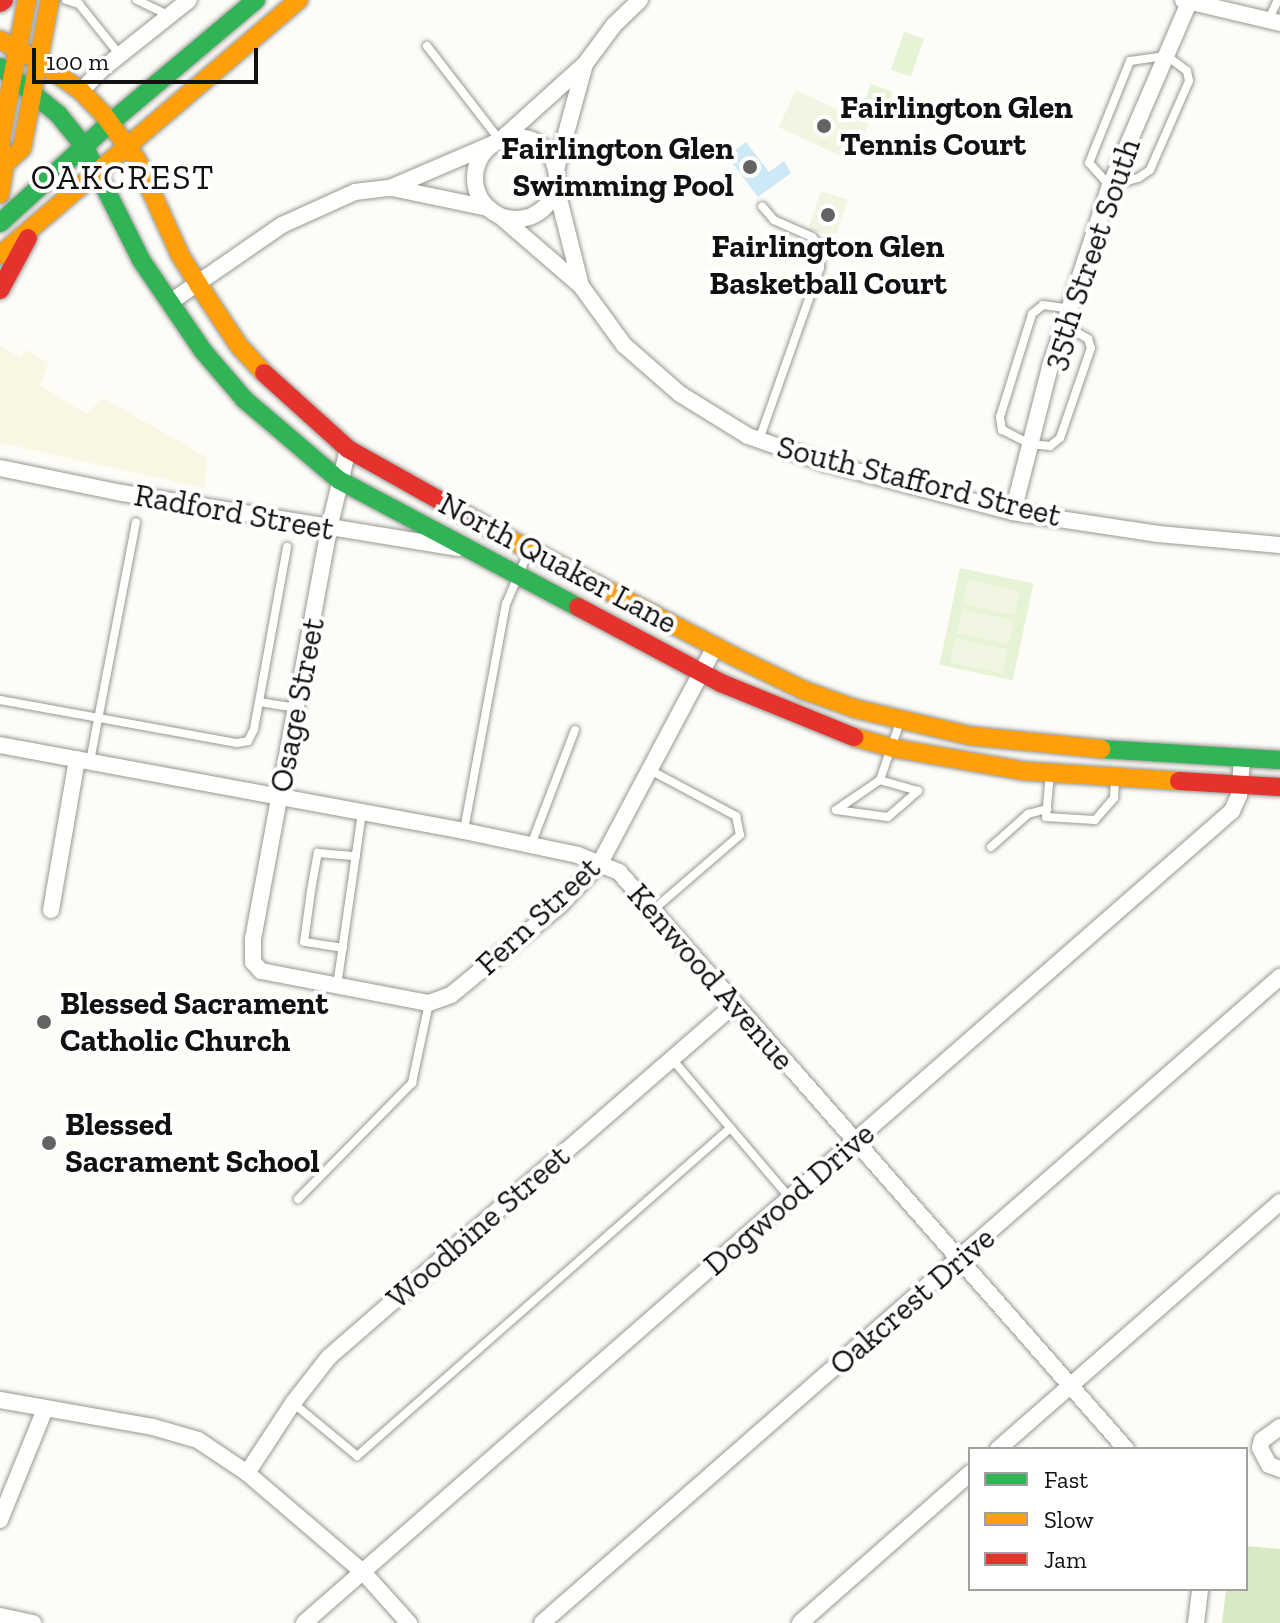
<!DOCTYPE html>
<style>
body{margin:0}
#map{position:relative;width:1280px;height:1623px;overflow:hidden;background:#fdfcf7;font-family:"Zilla Slab",serif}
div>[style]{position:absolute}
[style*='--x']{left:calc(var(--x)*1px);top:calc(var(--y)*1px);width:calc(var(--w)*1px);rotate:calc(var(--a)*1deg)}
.farmland>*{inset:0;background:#f9f7e4}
.green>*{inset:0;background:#e7f3d7;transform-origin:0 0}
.forest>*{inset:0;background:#d8eac5}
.pitch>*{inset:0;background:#f0f6e1;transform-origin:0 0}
.water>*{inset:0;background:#cde8f7}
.roads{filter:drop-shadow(0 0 2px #979795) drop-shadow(0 0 2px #979795)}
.lane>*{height:8px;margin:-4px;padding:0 4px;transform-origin:4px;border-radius:4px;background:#fffffe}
.street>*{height:16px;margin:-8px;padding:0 8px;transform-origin:8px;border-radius:8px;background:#fffffe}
.street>.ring{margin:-8px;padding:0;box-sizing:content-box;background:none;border:16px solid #fffffe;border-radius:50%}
.fast>*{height:18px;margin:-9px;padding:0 9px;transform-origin:9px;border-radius:9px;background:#30b455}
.slow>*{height:18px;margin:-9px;padding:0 9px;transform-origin:9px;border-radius:9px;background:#ff9f0a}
.jam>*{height:18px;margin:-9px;padding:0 9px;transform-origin:9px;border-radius:9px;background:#e5322d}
.dots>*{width:22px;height:22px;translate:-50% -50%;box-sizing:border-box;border:4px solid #fff;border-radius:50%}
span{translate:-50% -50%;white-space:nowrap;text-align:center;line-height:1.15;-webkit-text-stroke:8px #fff;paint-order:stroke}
.poi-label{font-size:32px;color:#111;font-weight:700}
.left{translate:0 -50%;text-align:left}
.right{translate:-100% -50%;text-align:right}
.street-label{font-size:32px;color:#111}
.neighbourhood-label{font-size:34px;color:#111;letter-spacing:2px}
.legend{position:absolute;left:968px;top:1447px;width:280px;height:144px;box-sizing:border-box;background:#fff;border:2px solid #a0a0a0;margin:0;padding:10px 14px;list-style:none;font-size:24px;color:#111}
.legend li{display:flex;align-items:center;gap:16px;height:40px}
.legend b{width:40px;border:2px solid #a0a0a0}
.scale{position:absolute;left:32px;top:48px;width:226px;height:36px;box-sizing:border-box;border:4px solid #111;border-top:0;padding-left:10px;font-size:24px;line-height:28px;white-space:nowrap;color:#111;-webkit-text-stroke:6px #fff;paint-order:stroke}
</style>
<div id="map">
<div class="farmland">
<i style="clip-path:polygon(0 346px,20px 357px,26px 350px,49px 363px,40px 385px,86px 414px,103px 398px,208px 458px,204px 488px,0 443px)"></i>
</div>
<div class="green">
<i style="left:904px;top:32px;width:21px;height:40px;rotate:19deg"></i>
<i style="left:871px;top:84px;width:23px;height:21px;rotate:20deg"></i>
<i style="left:960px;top:568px;width:75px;height:99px;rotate:12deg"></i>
</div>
<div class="forest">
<i style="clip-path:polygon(1246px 1546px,1280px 1549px,1280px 1623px,1222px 1623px,1226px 1589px,1246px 1589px)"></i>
</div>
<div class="pitch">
<i style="left:796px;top:90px;width:80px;height:41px;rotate:25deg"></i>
<i style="left:821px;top:191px;width:28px;height:40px;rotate:18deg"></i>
<i style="left:968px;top:580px;width:53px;height:25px;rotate:12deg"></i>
<i style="left:962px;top:609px;width:53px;height:25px;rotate:12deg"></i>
<i style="left:955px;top:638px;width:54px;height:25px;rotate:12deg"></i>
</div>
<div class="water">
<i style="clip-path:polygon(746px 142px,769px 172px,784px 161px,791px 173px,758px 197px,727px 156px)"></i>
</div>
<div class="roads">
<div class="lane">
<i style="--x:66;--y:0;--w:14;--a:17"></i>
<i style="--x:79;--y:4;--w:65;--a:51.2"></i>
<i style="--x:137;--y:0;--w:34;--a:26"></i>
<i style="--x:1268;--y:21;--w:23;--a:-65"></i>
<i style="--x:427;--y:46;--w:118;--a:52.3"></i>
<i style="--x:1167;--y:56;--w:25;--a:37"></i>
<i style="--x:1187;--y:71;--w:10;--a:79"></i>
<i style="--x:1189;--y:81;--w:97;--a:113.7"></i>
<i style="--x:1150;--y:170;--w:14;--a:146"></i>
<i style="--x:1138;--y:178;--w:29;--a:164"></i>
<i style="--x:1110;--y:186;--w:31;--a:-132"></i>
<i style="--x:1089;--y:163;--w:110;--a:-68.1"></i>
<i style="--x:1130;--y:61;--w:37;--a:-8"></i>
<i style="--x:1064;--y:325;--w:28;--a:30"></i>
<i style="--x:1088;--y:339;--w:9;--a:72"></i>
<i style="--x:1091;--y:348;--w:95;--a:109"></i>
<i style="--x:1060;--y:438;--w:13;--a:141"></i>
<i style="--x:1050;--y:446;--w:20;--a:-174"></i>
<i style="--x:1030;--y:444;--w:31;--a:-153"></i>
<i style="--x:1002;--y:430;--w:13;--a:-99"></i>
<i style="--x:1000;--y:417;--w:108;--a:-72.7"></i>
<i style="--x:1032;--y:314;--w:14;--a:-39"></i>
<i style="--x:1043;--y:305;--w:27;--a:8"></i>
<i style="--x:759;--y:440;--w:182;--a:-70.5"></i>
<i style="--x:820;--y:268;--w:23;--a:-92"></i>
<i style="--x:819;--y:245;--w:11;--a:-131"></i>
<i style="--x:812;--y:237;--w:42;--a:-155.9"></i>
<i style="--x:774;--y:220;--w:18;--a:-131"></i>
<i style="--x:0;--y:700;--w:241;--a:10.3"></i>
<i style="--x:237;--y:743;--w:11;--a:-10"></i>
<i style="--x:248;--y:741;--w:13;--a:-63"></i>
<i style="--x:254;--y:729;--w:185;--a:-79.7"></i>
<i style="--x:259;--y:702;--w:37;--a:9"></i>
<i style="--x:90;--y:761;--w:243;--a:-79.1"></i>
<i style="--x:650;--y:770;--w:98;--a:28.1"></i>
<i style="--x:736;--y:816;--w:19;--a:78"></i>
<i style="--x:740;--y:835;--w:115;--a:139.2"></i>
<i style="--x:1050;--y:773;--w:44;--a:95.2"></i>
<i style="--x:1046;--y:817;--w:49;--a:3.5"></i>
<i style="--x:1095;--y:820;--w:29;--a:-49"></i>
<i style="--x:1114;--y:798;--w:20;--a:-87"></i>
<i style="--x:880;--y:780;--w:53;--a:145.7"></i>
<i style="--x:836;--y:810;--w:52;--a:7.7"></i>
<i style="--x:888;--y:817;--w:40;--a:-41"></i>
<i style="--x:918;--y:791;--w:40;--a:-164"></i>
<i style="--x:880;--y:780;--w:61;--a:-71"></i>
<i style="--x:464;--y:830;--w:230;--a:-79.5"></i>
<i style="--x:506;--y:604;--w:56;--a:-66.7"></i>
<i style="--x:531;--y:845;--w:123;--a:-69.1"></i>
<i style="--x:991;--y:847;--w:50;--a:-41.7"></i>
<i style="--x:1028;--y:814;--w:20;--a:-15"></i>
<i style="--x:343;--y:948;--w:39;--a:-171"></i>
<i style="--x:304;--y:942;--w:51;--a:-82.2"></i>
<i style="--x:311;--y:891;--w:39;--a:-80"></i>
<i style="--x:318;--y:853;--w:38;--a:5"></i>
<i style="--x:337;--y:986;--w:175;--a:-81.8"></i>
<i style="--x:672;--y:1059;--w:182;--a:49.7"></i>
<i style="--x:298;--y:1199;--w:163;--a:-45.5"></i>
<i style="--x:412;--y:1083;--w:82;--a:-78"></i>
<i style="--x:293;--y:1403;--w:83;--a:39.6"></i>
<i style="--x:357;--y:1456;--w:497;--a:-41.3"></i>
</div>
<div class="street">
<i style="--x:1183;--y:0;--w:100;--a:13.3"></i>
<i style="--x:81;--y:91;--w:29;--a:-46"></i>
<i style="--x:101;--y:70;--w:112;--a:-38.5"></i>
<i class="ring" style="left:475px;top:137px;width:66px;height:66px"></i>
<i style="--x:504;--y:137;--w:109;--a:-42"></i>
<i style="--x:585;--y:64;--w:49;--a:-53.4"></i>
<i style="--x:614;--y:25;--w:36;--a:-44"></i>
<i style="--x:556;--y:170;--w:110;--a:-74.7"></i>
<i style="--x:556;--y:187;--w:102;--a:75.8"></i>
<i style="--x:392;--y:188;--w:99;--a:11.7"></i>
<i style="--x:500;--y:216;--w:107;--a:40.8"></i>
<i style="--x:581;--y:286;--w:73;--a:53.9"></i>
<i style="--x:624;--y:345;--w:74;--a:41.2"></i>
<i style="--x:680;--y:394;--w:80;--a:31.7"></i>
<i style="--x:748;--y:436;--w:82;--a:19.3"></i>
<i style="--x:825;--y:463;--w:194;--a:14.6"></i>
<i style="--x:1013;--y:512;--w:147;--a:8.6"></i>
<i style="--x:1158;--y:534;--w:122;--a:5.2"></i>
<i style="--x:169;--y:303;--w:137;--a:-34.6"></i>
<i style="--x:282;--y:225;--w:80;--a:-24.3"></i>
<i style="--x:355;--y:192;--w:35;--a:-7"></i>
<i style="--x:390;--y:188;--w:114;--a:-23.2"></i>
<i style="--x:348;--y:449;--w:82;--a:103.4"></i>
<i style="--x:329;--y:529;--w:417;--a:100.5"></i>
<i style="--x:253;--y:939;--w:23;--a:90"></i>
<i style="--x:253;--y:962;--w:12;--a:48"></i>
<i style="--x:261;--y:971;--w:171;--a:10.8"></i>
<i style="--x:429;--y:1003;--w:23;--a:-20"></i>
<i style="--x:451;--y:995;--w:141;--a:-39.5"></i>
<i style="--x:560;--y:905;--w:58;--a:-46.4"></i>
<i style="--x:600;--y:863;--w:245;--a:-62"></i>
<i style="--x:0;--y:468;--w:125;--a:11.6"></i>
<i style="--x:122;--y:493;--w:341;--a:9.3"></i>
<i style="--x:1013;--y:512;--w:150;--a:-75.7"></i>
<i style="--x:1050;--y:367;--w:191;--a:-71.7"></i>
<i style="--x:1110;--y:186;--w:199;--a:-66.7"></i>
<i style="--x:0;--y:745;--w:472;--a:10.5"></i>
<i style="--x:464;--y:831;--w:116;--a:11.9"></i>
<i style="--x:578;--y:855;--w:44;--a:22.5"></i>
<i style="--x:619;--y:872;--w:768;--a:48.69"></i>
<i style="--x:51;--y:910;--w:153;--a:-80.2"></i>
<i style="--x:0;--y:1400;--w:155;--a:10"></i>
<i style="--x:153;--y:1427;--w:47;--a:16.1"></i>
<i style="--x:198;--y:1440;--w:59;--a:34"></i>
<i style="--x:247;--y:1473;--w:153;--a:40.5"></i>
<i style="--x:363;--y:1572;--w:69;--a:48"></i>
<i style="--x:1280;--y:1427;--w:22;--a:144"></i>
<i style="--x:1262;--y:1440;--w:8;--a:104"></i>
<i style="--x:1260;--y:1448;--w:19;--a:62"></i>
<i style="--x:1269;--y:1465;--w:12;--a:20"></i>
<i style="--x:998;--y:1449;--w:375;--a:-41.2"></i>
<i style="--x:247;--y:1473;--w:84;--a:-56.7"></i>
<i style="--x:293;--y:1403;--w:58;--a:-52"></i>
<i style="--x:329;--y:1357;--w:538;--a:-41.01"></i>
<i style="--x:0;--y:1520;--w:120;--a:-67.9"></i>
<i style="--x:0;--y:1616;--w:34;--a:12"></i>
<i style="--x:304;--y:1623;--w:1233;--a:-41.19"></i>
<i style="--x:1232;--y:811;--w:17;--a:-66"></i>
<i style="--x:1239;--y:795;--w:38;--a:-85"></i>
<i style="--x:542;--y:1623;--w:981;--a:-41.2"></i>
<i style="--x:800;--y:1623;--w:227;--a:-41.4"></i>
<i style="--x:1196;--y:1623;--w:34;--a:-83"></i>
</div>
<div class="fast">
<i style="--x:0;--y:67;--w:75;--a:39"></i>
<i style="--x:58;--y:114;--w:41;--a:50.9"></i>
<i style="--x:84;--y:146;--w:127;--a:63.4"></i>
<i style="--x:141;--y:260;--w:110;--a:55.7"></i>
<i style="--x:203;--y:351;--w:65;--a:49.4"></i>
<i style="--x:245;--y:400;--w:123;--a:40.4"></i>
<i style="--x:339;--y:480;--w:271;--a:28"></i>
<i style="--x:0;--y:223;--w:149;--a:-42.3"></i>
<i style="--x:110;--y:123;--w:191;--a:-40.1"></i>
<i style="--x:1101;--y:749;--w:179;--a:3.5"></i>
</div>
<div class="slow">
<i style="--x:0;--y:40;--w:44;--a:28.3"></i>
<i style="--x:39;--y:61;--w:52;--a:35.5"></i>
<i style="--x:81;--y:91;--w:33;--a:46"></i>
<i style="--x:104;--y:115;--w:56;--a:53.7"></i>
<i style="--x:137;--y:160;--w:104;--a:65.6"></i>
<i style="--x:180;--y:255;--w:34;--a:58"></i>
<i style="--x:198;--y:284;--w:74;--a:56.5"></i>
<i style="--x:239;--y:346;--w:37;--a:47"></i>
<i style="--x:5;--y:164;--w:23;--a:-43"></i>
<i style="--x:22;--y:148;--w:151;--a:-79.3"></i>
<i style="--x:0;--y:194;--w:30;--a:-81"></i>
<i style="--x:5;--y:164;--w:22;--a:-103"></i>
<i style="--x:0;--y:143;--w:146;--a:-79.3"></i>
<i style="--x:0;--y:255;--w:393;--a:-40.5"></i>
<i style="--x:494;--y:531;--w:272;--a:27.6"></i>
<i style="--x:735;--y:657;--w:76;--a:25.9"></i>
<i style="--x:803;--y:690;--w:56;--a:19.7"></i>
<i style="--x:856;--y:709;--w:118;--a:13.2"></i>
<i style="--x:971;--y:736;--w:131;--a:5.7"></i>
<i style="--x:854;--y:737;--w:41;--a:15.8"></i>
<i style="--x:893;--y:748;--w:132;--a:10"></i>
<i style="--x:1023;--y:771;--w:156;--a:3.7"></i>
</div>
<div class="jam">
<i style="--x:0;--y:3;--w:5;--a:-37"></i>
<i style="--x:0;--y:290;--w:59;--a:-61.7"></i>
<i style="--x:264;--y:373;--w:113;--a:42.1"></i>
<i style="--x:348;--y:449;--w:167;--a:29.3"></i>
<i style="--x:578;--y:607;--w:162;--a:28"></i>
<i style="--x:721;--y:683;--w:144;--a:22.1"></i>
<i style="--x:1179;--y:781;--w:101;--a:3.4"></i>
</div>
</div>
<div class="dots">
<i style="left:824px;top:126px;background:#646362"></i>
<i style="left:750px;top:167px;background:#646362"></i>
<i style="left:828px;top:215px;background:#646362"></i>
<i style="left:44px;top:1022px;background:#646362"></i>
<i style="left:49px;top:1143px;background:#646362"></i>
</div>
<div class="poi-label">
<span class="left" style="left:840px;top:126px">Fairlington Glen<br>Tennis Court</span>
<span class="right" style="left:734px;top:167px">Fairlington Glen<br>Swimming Pool</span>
<span style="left:828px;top:265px">Fairlington Glen<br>Basketball Court</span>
<span class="left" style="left:60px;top:1022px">Blessed Sacrament<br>Catholic Church</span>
<span class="left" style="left:65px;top:1143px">Blessed<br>Sacrament School</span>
</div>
<div class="street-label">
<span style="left:1091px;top:254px;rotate:-71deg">35th Street South</span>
<span style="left:919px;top:481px;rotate:14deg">South Stafford Street</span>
<span style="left:234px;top:512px;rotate:10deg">Radford Street</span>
<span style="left:558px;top:563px;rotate:28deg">North Quaker Lane</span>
<span style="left:297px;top:705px;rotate:-79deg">Osage Street</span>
<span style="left:538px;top:916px;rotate:-43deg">Fern Street</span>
<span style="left:711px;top:977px;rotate:49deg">Kenwood Avenue</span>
<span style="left:789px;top:1199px;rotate:-41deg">Dogwood Drive</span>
<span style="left:478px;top:1227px;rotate:-41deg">Woodbine Street</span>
<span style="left:912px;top:1301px;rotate:-41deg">Oakcrest Drive</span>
</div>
<div class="neighbourhood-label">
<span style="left:123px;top:178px">OAKCREST</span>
</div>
<ul class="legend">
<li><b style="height:10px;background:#30b455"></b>Fast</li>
<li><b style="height:10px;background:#ff9f0a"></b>Slow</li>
<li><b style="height:10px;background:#e5322d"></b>Jam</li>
</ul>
<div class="scale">100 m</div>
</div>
